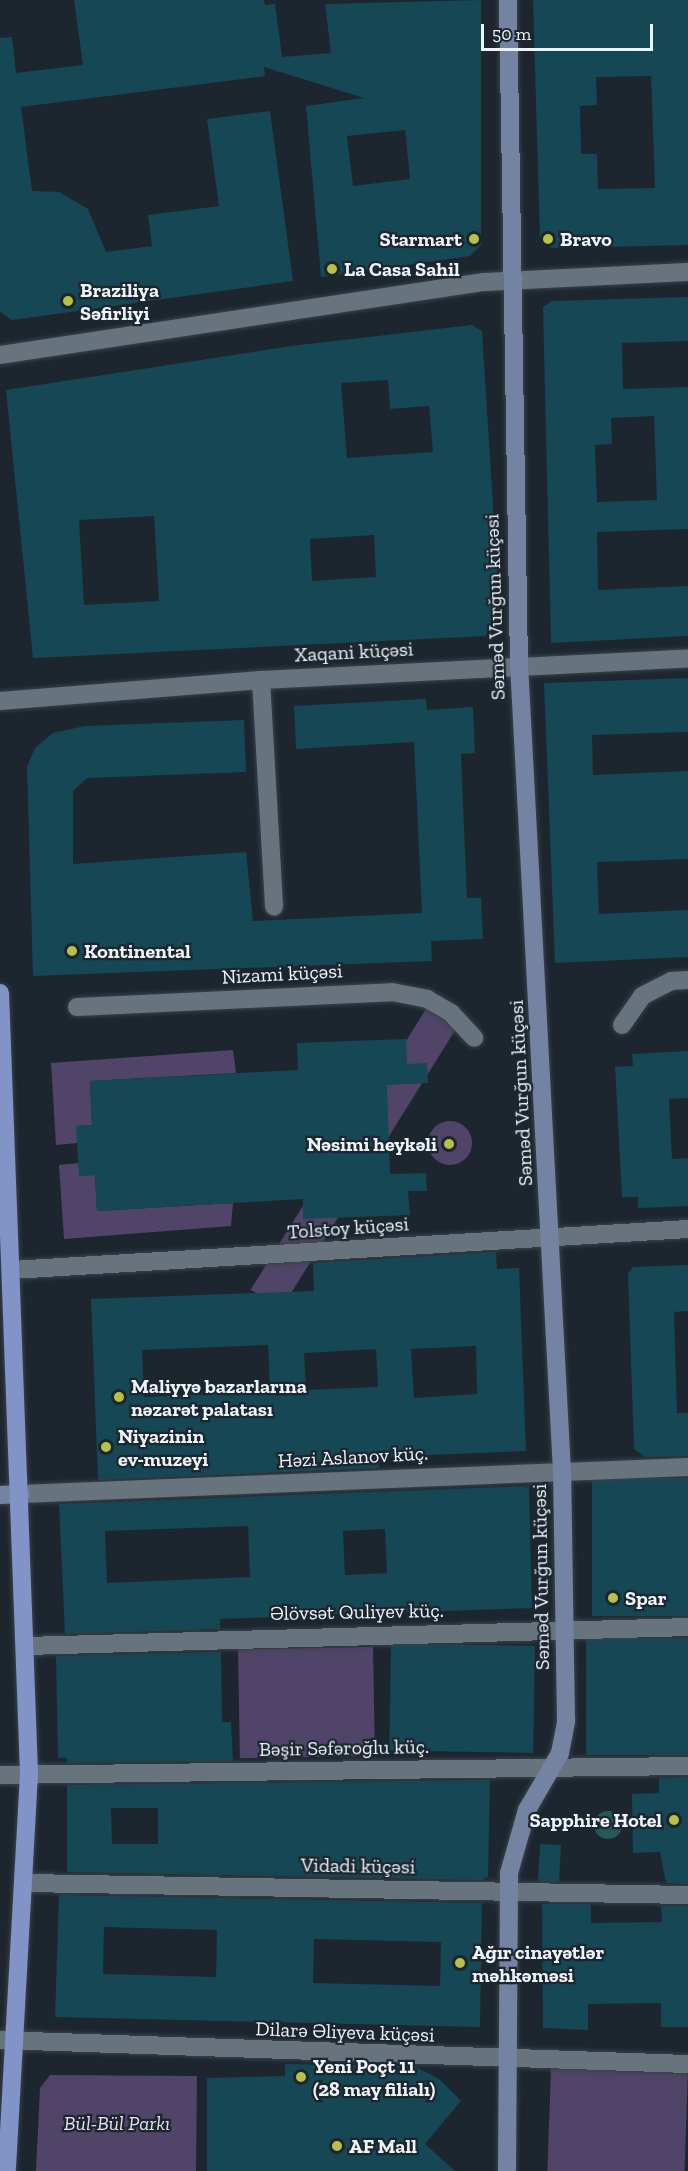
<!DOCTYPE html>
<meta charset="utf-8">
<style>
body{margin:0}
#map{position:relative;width:688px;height:2171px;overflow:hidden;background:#1d262f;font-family:"Zilla Slab",serif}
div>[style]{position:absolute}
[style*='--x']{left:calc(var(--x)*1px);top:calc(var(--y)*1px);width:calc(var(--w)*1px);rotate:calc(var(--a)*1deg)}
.green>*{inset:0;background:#504568;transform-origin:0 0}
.round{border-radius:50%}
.water>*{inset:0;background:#235957}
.building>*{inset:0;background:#154755;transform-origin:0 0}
.roads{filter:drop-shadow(0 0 2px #394149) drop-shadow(0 0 2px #394149)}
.street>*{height:18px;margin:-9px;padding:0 9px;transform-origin:9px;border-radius:9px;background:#67737d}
.secondary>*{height:18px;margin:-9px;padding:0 9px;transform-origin:9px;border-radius:9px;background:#7483a2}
.primary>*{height:18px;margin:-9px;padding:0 9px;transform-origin:9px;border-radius:9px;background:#8193c7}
.dots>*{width:16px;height:16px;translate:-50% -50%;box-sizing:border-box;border:3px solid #1d262f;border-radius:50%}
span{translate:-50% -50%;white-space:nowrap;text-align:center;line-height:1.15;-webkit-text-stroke:4.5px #1d262f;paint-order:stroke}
.poi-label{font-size:20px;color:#ecf3f9;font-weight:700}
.right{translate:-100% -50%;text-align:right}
.left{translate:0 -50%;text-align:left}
.street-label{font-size:20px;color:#ecf3f9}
.park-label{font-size:20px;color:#e6e1f3;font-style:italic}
.scale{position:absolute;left:481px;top:24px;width:172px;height:27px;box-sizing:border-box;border:3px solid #ecf3f9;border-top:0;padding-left:8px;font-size:18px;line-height:21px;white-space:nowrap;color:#ecf3f9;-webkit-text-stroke:4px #1d262f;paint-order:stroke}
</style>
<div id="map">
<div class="green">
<i style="left:426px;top:1009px;width:36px;height:331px;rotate:32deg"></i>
<i style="clip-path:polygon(233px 1050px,236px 1073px,90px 1081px,92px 1125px,77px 1126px,77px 1143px,56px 1145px,51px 1063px)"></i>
<i class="round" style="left:428px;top:1121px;width:44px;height:44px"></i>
<i style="clip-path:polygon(79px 1163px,79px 1176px,95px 1175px,97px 1211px,233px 1203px,231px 1226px,64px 1239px,59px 1165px)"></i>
<i style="left:373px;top:1647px;width:109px;height:135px;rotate:89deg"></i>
<i style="left:551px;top:2068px;width:137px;height:103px;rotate:2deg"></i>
<i style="clip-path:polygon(50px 2075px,197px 2076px,196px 2171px,36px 2171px,40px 2088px)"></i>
</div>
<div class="water">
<i class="round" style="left:594px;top:1811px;width:28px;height:28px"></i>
</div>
<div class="building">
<i style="clip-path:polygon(evenodd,74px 0,264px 0,265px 5px,275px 4px,282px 57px,331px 53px,325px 4px,481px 0,481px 245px,470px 256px,321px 277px,306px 106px,364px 98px,264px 67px,265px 76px,21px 107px,32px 191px,59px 192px,88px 209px,106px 252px,152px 246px,148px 215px,219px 206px,207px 119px,270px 111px,293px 281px,12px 320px,0 312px,0 38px,12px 37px,16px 73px,83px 65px,74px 0,405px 130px,410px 179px,353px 186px,347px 136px,405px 130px)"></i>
<i style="clip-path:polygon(evenodd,533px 0,688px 0,688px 245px,551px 248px,540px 239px,533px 0,651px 76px,655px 188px,598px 189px,597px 154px,581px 154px,580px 106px,597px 105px,596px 77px,651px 76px)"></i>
<i style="clip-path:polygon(evenodd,688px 297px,688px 341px,622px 343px,623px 389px,688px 387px,688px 529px,597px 532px,598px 590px,688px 586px,688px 636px,551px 643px,543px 307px,552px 301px,688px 297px,654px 416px,657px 500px,597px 502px,595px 445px,612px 444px,611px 418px,654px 416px)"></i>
<i style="clip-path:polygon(evenodd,472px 325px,482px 331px,500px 617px,485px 636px,33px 658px,6px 390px,291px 346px,472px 325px,388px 380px,390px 409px,429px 406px,433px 452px,347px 458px,341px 383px,388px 380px,472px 325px,154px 516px,159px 601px,84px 605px,79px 520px,154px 516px,472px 325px,374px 535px,376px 577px,312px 581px,310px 539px,374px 535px)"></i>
<i style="clip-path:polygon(688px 678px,688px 732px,592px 735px,593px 775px,688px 771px,688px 859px,597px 862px,599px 914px,688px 910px,688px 957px,555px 963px,544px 683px)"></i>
<i style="clip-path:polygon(426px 699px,427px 710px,473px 707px,475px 753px,461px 754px,467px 898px,481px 898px,483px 939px,431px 941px,432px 961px,33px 976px,27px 767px,35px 748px,53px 733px,85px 726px,244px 720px,246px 772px,87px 778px,73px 791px,73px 864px,246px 852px,253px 921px,422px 913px,414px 742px,296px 749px,294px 706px)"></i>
<i style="clip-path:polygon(406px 1039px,407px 1064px,427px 1063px,428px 1083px,387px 1085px,390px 1174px,426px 1173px,427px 1191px,408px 1191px,410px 1215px,303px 1219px,303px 1199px,97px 1211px,95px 1175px,79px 1176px,76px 1126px,92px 1125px,90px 1081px,298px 1070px,297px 1043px)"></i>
<i style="clip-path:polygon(688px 1051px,688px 1098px,669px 1099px,672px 1159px,688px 1158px,688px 1206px,638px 1208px,638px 1197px,622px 1197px,615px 1067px,633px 1066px,632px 1054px)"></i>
<i style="clip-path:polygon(evenodd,496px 1252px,497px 1269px,519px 1268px,526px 1451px,379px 1457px,379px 1468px,98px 1480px,91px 1299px,314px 1291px,313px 1263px,496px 1252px,268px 1345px,270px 1391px,144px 1397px,142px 1350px,268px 1345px,496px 1252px,476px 1346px,477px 1394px,414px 1398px,411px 1349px,476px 1346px,496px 1252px,376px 1349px,378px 1387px,306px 1390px,304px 1353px,376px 1349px)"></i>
<i style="clip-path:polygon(688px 1265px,688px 1311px,674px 1312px,677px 1413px,688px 1413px,688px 1456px,645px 1457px,634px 1449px,628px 1274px,633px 1267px)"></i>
<i style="left:688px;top:1478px;width:138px;height:96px;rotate:90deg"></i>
<i style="clip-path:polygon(evenodd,529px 1486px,532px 1608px,220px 1619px,220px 1629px,65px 1634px,59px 1504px,529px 1486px,248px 1526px,250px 1577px,107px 1583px,105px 1531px,248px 1526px,529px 1486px,385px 1529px,387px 1573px,345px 1575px,343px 1531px,385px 1529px)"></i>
<i style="left:688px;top:1638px;width:117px;height:102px;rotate:90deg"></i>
<i style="left:535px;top:1646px;width:107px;height:144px;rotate:91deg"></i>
<i style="clip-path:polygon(221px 1652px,222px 1722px,231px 1722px,233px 1761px,67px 1763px,67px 1758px,58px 1758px,56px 1656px)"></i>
<i style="clip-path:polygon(688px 1777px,688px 1884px,666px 1883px,660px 1852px,633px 1853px,632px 1794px,659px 1793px,659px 1778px)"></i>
<i style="clip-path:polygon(evenodd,490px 1780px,488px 1877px,482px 1880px,67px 1872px,67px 1785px,490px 1780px,111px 1808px,158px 1808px,158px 1844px,112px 1844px,111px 1808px)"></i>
<i style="left:540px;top:1844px;width:21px;height:37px;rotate:3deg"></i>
<i style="clip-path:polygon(evenodd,59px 1895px,482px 1903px,480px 2027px,55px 2017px,59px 1895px,104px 1927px,217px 1930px,216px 1977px,103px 1974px,104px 1927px,59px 1895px,314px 1939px,441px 1942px,440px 1986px,313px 1983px,314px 1939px)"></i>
<i style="clip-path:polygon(542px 1904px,591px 1904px,591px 1923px,662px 1922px,661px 1906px,688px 1906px,688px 2027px,661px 2027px,661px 2003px,588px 2004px,588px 2030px,543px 2028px)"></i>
<i style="clip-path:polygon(285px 2064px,414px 2066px,439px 2079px,461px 2101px,425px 2144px,455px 2171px,207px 2171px,207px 2078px,285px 2076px)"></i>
</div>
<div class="roads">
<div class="street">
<i style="--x:0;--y:355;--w:489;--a:-8.6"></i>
<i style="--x:484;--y:282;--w:204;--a:-2.8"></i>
<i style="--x:261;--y:680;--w:227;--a:86.7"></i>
<i style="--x:0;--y:701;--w:262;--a:-4.6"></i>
<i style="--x:261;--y:680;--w:428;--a:-2.9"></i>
<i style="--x:77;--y:1007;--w:315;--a:-2.7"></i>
<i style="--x:392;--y:992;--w:36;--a:11"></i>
<i style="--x:427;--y:999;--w:28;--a:30"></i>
<i style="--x:451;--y:1013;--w:34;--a:47"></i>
<i style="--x:622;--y:1025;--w:35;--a:-55"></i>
<i style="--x:642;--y:996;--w:33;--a:-27"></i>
<i style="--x:671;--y:981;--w:17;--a:-3"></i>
<i style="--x:12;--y:1270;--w:677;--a:-3.47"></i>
<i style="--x:21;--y:1494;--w:668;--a:-2.32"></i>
<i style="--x:26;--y:1646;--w:662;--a:-1.64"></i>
<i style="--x:0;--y:1775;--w:688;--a:-0.75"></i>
<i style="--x:26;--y:1883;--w:662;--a:1.04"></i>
<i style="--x:0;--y:2040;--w:688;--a:2"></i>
</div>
<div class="secondary">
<i style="--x:0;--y:1495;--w:21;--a:-3"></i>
<i style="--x:507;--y:2171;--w:298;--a:-89.6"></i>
<i style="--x:509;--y:1873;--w:66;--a:-74.1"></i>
<i style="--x:527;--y:1810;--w:66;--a:-59.9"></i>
<i style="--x:560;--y:1753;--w:33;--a:-79"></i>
<i style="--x:566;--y:1721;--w:250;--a:-90.9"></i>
<i style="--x:562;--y:1471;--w:807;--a:-93.05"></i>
<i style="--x:519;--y:665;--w:665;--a:-90.95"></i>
</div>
<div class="primary">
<i style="--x:0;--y:993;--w:782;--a:87.87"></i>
<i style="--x:29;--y:1774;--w:398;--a:93.2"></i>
</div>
</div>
<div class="dots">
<i style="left:474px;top:239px;background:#b8c147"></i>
<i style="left:548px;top:239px;background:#b8c147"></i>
<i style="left:332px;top:269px;background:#b8c147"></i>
<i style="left:68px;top:301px;background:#b8c147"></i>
<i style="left:72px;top:951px;background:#b8c147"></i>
<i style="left:449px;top:1144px;background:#b8c147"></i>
<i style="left:119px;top:1397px;background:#b8c147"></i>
<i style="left:106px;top:1447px;background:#b8c147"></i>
<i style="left:613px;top:1598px;background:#b8c147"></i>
<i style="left:674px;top:1820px;background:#b8c147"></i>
<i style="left:460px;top:1963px;background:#b8c147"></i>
<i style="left:301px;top:2077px;background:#b8c147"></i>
<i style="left:337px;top:2146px;background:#b8c147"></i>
</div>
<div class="poi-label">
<span class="right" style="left:462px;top:239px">Starmart</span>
<span class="left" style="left:560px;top:239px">Bravo</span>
<span class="left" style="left:344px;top:269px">La Casa Sahil</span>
<span class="left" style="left:80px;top:302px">Braziliya<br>Səfirliyi</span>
<span class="left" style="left:84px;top:951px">Kontinental</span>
<span class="right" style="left:437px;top:1144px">Nəsimi heykəli</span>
<span class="left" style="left:131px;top:1398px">Maliyyə bazarlarına<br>nəzarət palatası</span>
<span class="left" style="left:118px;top:1448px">Niyazinin<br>ev-muzeyi</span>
<span class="left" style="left:625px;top:1598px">Spar</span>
<span class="right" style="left:662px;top:1820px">Sapphire Hotel</span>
<span class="left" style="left:472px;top:1964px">Ağır cinayətlər<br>məhkəməsi</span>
<span class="left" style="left:313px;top:2078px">Yeni Poçt 11<br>(28 may filialı)</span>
<span class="left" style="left:349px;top:2146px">AF Mall</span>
</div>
<div class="street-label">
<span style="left:495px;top:607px;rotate:-92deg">Səməd Vurğun küçəsi</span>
<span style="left:354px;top:652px;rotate:-3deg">Xaqani küçəsi</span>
<span style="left:282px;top:974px;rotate:-3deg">Nizami küçəsi</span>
<span style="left:521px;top:1093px;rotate:-93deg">Səməd Vurğun küçəsi</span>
<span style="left:348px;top:1228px;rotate:-4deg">Tolstoy küçəsi</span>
<span style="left:353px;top:1457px;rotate:-3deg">Həzi Aslanov küç.</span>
<span style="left:541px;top:1577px;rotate:-91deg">Səməd Vurğun küçəsi</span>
<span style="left:357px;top:1612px;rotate:-1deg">Əlövsət Quliyev küç.</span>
<span style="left:344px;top:1748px;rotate:-1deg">Bəşir Səfəroğlu küç.</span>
<span style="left:358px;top:1866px;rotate:1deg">Vidadi küçəsi</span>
<span style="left:345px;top:2032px;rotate:2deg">Dilarə Əliyeva küçəsi</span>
</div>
<div class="park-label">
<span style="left:117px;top:2123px">Bül-Bül Parkı</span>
</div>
<div class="scale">50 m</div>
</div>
